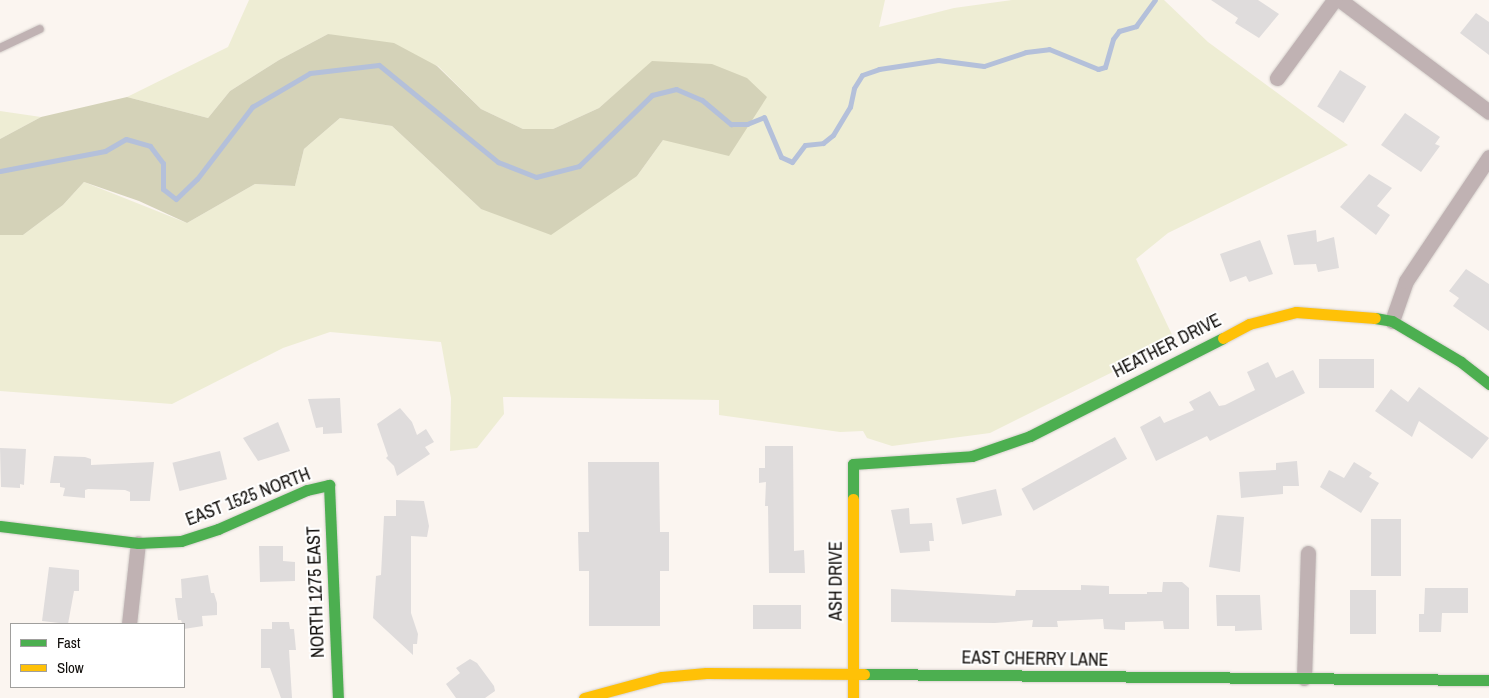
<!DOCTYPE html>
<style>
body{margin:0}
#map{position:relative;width:1489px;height:698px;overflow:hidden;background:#fbf5f0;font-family:"Archivo Narrow",sans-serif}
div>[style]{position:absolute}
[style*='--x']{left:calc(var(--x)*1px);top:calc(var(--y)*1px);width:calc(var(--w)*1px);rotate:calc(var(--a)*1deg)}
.green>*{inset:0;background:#eeedd4}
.forest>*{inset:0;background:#d4d2b8}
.stream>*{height:5px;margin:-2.5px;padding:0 2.5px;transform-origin:2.5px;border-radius:2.5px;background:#b4c0da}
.building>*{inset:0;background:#dfdcdc;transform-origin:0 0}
.roads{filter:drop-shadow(0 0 1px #d5d0cc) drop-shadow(0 0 1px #d5d0cc)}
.lane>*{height:8px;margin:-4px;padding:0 4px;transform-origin:4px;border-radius:4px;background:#c0b2b3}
.street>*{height:15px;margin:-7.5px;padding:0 7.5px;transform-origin:7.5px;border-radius:7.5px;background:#c0b2b3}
.fast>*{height:11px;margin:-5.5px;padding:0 5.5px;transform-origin:5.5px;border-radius:5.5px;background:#4caf50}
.slow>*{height:11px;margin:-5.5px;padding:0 5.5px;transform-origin:5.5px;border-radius:5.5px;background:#ffc107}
span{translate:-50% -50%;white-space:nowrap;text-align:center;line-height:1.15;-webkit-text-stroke:4px #fff;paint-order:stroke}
.street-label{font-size:18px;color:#110e0b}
.legend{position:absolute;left:10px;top:623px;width:175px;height:65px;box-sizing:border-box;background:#fff;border:1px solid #a09f9d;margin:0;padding:6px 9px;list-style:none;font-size:15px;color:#110e0b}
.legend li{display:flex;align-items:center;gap:10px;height:25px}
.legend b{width:25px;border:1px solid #a09f9d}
</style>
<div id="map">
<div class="green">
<i style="clip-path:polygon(249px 0,885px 0,879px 27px,954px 8px,1012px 0,1164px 0,1208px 42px,1348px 145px,1168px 233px,1136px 259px,1175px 341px,990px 433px,892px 446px,867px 438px,863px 431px,840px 432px,719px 415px,719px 400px,503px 397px,504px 414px,477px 448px,450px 451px,451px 398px,441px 342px,330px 332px,283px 348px,172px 404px,0 391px,0 235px,23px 235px,63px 205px,84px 182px,187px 223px,255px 184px,295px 186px,304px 149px,340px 118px,392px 126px,481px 209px,637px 176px,663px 140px,653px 61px,599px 108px,553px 129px,523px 129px,481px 109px,438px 66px,328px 34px,279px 60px,230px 91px,208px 118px,127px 97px,228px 47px)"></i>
<i style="clip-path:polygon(0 111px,41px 117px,0 139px)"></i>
</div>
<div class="forest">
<i style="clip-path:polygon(328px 34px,394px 43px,437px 66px,481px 109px,523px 129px,553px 129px,599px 108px,652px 61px,712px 64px,747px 78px,767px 97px,729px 156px,663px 140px,637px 176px,551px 235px,481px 209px,392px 126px,340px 118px,304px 149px,295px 186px,255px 184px,187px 223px,139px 201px,84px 182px,63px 205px,23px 235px,0 235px,0 139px,41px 117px,127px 97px,208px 118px,230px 91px,279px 60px)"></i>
</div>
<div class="stream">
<i style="--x:0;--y:171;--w:107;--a:-10.8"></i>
<i style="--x:105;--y:151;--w:24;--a:-30"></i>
<i style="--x:126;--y:139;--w:25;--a:16"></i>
<i style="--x:150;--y:146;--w:21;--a:53"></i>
<i style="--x:163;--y:163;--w:26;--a:90"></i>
<i style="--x:163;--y:189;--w:16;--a:38"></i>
<i style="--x:176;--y:199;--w:29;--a:-44"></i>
<i style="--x:197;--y:179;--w:91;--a:-52.6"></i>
<i style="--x:252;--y:107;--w:67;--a:-30.4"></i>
<i style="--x:310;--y:73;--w:69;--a:-6.6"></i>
<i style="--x:379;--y:65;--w:154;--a:39.2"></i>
<i style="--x:498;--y:162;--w:41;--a:21.5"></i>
<i style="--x:536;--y:177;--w:44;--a:-14.3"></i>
<i style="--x:579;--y:166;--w:102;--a:-44.2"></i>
<i style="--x:652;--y:95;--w:25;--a:-14"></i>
<i style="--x:676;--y:89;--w:28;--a:23"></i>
<i style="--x:702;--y:100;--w:38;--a:40"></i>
<i style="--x:731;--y:124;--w:16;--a:0"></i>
<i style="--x:747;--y:124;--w:18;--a:-22"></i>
<i style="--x:764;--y:117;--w:43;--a:67"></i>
<i style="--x:781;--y:157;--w:12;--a:24"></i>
<i style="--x:792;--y:162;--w:21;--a:-53"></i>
<i style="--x:805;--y:145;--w:18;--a:-6"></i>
<i style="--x:823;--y:143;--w:13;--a:-39"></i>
<i style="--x:833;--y:135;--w:33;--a:-59"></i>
<i style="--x:850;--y:107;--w:19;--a:-78"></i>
<i style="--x:854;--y:88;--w:15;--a:-58"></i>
<i style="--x:862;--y:75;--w:18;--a:-19"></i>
<i style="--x:879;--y:69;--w:60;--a:-8.7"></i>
<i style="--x:938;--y:60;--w:46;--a:7.4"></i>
<i style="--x:984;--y:66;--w:44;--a:-18.4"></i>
<i style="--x:1026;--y:52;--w:23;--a:-7"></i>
<i style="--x:1049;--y:49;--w:53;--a:22.2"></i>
<i style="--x:1098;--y:69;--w:7;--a:-16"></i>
<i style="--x:1105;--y:67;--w:29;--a:-74"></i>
<i style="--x:1113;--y:39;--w:10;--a:-53"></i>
<i style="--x:1119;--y:31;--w:18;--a:-16"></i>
<i style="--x:1136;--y:26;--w:32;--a:-54"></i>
</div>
<div class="building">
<i style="clip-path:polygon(1211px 0,1258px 0,1279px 14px,1259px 38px,1235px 23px,1238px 18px)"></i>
<i style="clip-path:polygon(1476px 13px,1489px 22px,1489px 55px,1460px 33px)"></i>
<i style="left:1340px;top:70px;width:31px;height:43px;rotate:32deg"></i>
<i style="clip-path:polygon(1405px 113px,1440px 137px,1435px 144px,1440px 146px,1421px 172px,1381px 145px)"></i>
<i style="clip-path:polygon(1369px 174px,1392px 188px,1377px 206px,1390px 215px,1376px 235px,1340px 207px)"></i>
<i style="clip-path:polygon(1316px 230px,1317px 242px,1334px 237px,1339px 268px,1318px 272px,1316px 264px,1294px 265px,1287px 235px)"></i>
<i style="clip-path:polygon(1260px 240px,1273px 274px,1249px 282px,1246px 276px,1230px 282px,1220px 254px)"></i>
<i style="clip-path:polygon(1466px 269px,1489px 284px,1489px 331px,1453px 306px,1459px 298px,1449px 291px)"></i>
<i style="left:1374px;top:359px;width:29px;height:55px;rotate:90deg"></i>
<i style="clip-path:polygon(1268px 362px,1276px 378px,1293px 370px,1305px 393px,1210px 441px,1207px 436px,1156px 461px,1140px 427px,1160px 416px,1164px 423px,1194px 410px,1189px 402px,1210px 391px,1219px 406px,1225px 405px,1255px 390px,1247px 372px)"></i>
<i style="clip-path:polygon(1419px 387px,1489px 438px,1472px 459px,1419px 421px,1412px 437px,1375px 411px,1391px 389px,1408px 402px)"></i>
<i style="clip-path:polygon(340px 398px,342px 433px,323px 434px,323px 427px,316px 428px,308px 399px)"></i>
<i style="clip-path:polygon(400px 408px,412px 422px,417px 435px,426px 429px,434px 442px,425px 447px,430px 454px,397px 476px,394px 466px,386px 458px,388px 456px,377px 424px)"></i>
<i style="clip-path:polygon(278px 422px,290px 451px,258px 461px,243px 438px)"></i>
<i style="left:1115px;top:437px;width:25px;height:107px;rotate:61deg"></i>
<i style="clip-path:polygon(765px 446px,793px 446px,794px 551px,804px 550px,805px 573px,769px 573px,768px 506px,765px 506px,766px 482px,759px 483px,759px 468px,765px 468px)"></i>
<i style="clip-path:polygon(0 448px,26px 449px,24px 485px,20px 484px,20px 488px,1px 487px)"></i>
<i style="left:220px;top:451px;width:29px;height:49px;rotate:76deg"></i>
<i style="clip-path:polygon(54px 456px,85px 457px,91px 459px,91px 465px,154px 462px,150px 501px,130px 501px,130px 492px,125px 490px,88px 489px,85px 490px,85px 498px,63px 496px,65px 488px,60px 487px,60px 483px,50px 483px)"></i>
<i style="clip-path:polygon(1297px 461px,1299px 486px,1283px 486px,1283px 494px,1241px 498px,1239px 472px,1276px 470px,1276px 463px)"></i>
<i style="clip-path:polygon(588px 462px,659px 462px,660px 532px,669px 532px,669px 571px,660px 571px,660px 626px,589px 626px,589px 571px,579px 571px,578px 532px,589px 532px)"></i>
<i style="clip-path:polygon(1354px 462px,1372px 473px,1369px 477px,1379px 483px,1361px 513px,1320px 487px,1329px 470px,1344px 478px)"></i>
<i style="left:996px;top:489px;width:27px;height:41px;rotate:77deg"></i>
<i style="clip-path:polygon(396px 500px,424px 501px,429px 526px,427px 537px,411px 536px,411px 613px,418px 634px,417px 644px,413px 644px,413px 655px,373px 618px,376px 576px,381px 575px,384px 516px,396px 516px)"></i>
<i style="clip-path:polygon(909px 508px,910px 524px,932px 523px,934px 541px,929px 541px,930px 551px,900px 553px,891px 510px)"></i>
<i style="clip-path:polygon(1217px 515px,1244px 517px,1240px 572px,1209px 567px)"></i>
<i style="left:1401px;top:519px;width:57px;height:30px;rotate:90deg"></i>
<i style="clip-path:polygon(259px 546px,283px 546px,283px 561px,295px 562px,295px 581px,260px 582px)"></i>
<i style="clip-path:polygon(49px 567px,79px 570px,79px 591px,74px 591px,68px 624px,42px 621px)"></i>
<i style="clip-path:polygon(208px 575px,211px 593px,214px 593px,217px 603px,217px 615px,202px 616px,203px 626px,184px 629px,181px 620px,178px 620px,175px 598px,182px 598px,181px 579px)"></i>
<i style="clip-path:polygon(1163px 582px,1182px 582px,1189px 588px,1189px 629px,1164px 629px,1163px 621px,1125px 622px,1125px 630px,1104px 629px,1103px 619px,1057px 621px,1058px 627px,1032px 627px,1033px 620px,995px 623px,891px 622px,891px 589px,1015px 596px,1016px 590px,1081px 590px,1081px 585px,1109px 586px,1109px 594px,1147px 594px,1147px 592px,1162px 592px)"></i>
<i style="clip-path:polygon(1425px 588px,1468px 588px,1468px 613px,1442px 613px,1441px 632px,1419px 632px,1419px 614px,1424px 614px)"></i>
<i style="left:1350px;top:590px;width:26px;height:44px"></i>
<i style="clip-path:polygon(1216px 595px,1260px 595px,1262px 630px,1235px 631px,1235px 626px,1217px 626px)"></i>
<i style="left:753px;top:605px;width:48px;height:24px"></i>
<i style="clip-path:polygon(272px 622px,289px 622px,290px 629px,294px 629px,296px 650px,289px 650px,292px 698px,281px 698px,270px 668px,261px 668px,261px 629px,272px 629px)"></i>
<i style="clip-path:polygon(470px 659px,477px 663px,494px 686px,495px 691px,485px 698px,456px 698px,446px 684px,460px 673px,456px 668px)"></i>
</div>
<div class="roads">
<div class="lane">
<i style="--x:0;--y:48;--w:44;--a:-25.4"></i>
</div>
<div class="street">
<i style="--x:1340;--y:0;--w:186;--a:36.9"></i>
<i style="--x:1277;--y:78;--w:97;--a:-53.8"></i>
<i style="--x:1392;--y:321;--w:42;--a:-70.7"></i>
<i style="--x:1406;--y:281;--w:149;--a:-56.2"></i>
<i style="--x:129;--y:624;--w:81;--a:-83.7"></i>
<i style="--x:1304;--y:678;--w:125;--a:-88.2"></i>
</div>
<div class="fast">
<i style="--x:1375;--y:318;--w:17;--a:10"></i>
<i style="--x:1392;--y:321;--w:80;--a:30.7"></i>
<i style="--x:1461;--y:362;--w:36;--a:38"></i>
<i style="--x:853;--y:499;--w:35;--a:-90"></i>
<i style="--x:853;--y:464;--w:119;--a:-3.8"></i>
<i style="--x:972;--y:456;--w:61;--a:-19"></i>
<i style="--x:1030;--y:436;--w:216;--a:-26.9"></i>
<i style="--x:0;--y:526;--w:139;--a:7"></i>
<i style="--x:138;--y:543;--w:43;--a:-2.7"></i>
<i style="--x:181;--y:541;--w:39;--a:-18"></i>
<i style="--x:218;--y:529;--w:97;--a:-23.7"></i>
<i style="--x:307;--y:490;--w:23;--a:-13"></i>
<i style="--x:329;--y:485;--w:213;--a:87.6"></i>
<i style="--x:864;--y:674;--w:625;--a:0.55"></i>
</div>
<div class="slow">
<i style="--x:1223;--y:338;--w:30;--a:-28"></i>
<i style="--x:1249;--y:324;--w:49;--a:-14.3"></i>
<i style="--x:1296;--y:312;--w:79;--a:4.3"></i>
<i style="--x:853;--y:499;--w:199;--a:90"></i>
<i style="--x:584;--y:698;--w:81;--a:-15.1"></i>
<i style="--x:662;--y:677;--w:44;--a:-5.2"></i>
<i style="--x:706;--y:673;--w:158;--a:0.4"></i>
</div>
</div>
<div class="street-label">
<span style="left:1167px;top:346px;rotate:-27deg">HEATHER DRIVE</span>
<span style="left:248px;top:497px;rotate:-21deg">EAST 1525 NORTH</span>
<span style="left:836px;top:581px;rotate:-90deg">ASH DRIVE</span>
<span style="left:316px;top:592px;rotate:-92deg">NORTH 1275 EAST</span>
<span style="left:1035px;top:659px;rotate:1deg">EAST CHERRY LANE</span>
</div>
<ul class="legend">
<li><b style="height:6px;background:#4caf50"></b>Fast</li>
<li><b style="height:6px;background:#ffc107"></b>Slow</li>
</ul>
</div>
